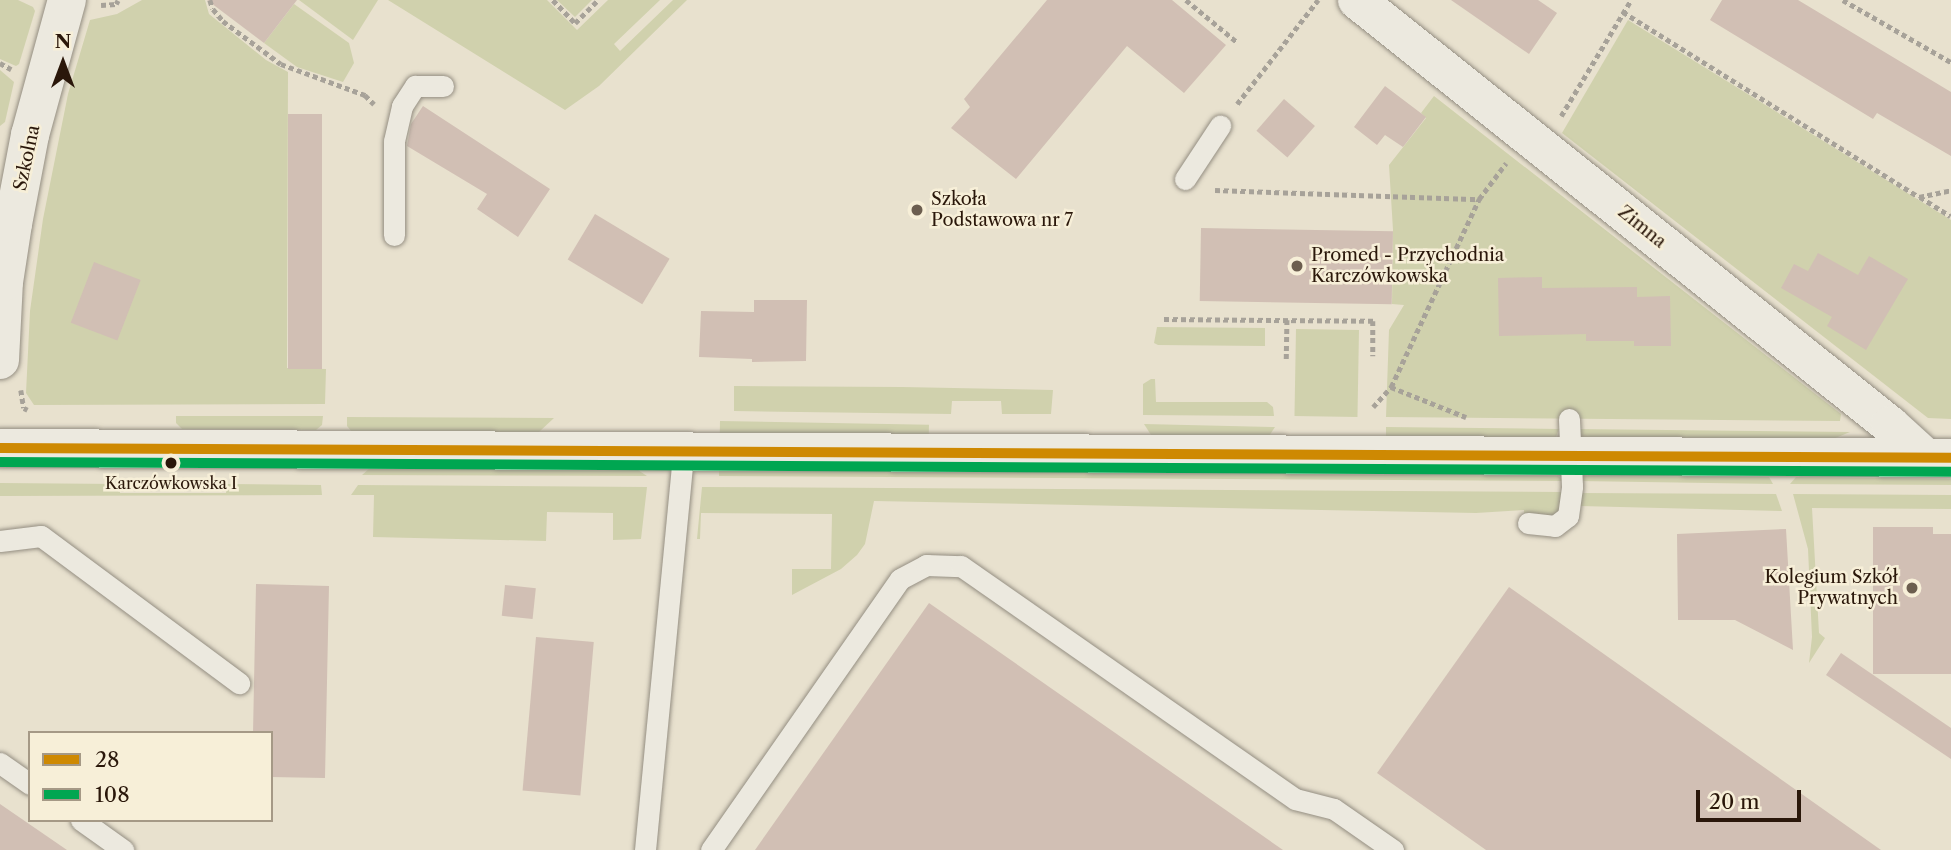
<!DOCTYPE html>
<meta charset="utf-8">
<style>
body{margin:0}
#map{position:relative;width:1951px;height:850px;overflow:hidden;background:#e8e1ce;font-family:"Libre Caslon Text",serif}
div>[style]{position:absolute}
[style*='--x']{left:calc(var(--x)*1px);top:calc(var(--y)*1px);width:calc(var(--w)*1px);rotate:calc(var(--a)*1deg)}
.green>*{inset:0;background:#d0d1ad;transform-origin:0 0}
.building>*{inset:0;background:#d1bfb4;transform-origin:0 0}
.path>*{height:4.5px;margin-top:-2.25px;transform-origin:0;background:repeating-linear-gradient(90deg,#a7a299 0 5px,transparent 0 8.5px)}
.roads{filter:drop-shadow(0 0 2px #948e82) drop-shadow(0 0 2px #948e82)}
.lane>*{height:21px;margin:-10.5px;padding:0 10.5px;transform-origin:10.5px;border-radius:10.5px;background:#ece9df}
.street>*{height:38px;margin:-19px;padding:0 19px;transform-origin:19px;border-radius:19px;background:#ece9df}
.bus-1>*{height:10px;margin:-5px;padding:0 5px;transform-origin:5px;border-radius:5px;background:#ce8902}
.bus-2>*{height:10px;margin:-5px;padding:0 5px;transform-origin:5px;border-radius:5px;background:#00a651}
.dots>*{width:19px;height:19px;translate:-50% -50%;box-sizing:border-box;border:4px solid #f7efd8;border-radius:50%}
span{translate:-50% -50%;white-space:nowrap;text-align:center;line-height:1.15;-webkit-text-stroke:5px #f7efd8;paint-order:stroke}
.bus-label{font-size:16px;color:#2a170a}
.street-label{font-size:18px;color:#2a170a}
.poi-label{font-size:18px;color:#2a170a}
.left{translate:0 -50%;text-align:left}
.right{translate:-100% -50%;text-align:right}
.legend{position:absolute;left:28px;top:731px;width:245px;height:91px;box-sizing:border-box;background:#f7efd8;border:2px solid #a59986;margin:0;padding:9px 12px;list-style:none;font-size:21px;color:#2a170a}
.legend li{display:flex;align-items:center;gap:14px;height:35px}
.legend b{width:35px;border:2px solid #a59986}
.north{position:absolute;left:28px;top:28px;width:70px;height:70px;-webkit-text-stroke:5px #f7efd8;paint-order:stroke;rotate:0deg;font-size:19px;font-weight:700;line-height:28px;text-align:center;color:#2a170a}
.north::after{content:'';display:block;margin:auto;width:24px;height:32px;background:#2a170a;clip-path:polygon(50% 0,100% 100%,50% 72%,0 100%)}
.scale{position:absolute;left:1696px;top:790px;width:105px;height:32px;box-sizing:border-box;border:4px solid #2a170a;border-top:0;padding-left:9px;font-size:21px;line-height:24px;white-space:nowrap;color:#2a170a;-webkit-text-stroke:5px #f7efd8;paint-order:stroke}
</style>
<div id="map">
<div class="green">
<i style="clip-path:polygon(0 0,18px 0,33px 7px,35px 11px,19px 64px,16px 66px,0 59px)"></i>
<i style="clip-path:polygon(142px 0,205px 0,209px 14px,266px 60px,288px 72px,287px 368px,326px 369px,325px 404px,34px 405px,26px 393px,30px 311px,43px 219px,68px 94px,90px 20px,117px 14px)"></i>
<i style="clip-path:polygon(299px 0,378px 0,353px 40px)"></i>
<i style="clip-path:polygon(388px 0,547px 0,577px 30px,608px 0,660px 0,614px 44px,620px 51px,673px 0,687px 0,599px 86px,565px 110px)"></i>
<i style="clip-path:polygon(557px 0,592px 0,575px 17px)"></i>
<i style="clip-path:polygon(294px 4px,349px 43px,354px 63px,343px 82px,297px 67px,264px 43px)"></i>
<i style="clip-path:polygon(1628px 20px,1951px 220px,1951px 419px,1928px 418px,1562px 133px)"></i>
<i style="clip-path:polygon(0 70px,14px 82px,5px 122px,0 126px)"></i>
<i style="clip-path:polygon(1434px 96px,1841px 414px,1840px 421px,1386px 417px,1389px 330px,1404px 305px,1392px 304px,1393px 230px,1389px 165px,1426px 118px,1421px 113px)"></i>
<i style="clip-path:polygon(1157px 327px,1265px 328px,1265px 346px,1158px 345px,1154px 343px)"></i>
<i style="left:1296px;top:329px;width:63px;height:87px;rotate:1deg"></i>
<i style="clip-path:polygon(1151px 379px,1155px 379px,1156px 402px,1267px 402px,1273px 407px,1274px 416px,1143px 415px,1143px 384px)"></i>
<i style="clip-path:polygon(734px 386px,902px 387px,1053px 390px,1051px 414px,1002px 414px,1001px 401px,952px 401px,951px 414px,734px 411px)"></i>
<i style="clip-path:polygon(176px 416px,323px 416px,322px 425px,316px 430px,182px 429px,176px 423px)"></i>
<i style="clip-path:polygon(347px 417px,554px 418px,539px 432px,352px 432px,347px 426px)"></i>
<i style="left:720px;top:421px;width:209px;height:12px;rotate:1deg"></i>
<i style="clip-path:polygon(1144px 424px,1275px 427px,1269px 436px,1151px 435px)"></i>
<i style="clip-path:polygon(1386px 427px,1559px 429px,1556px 437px,1386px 437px)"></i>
<i style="clip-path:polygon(1575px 429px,1850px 432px,1833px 439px,1582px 437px,1577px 436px)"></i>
<i style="clip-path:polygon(370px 468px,638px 470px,647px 476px,362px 475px)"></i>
<i style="clip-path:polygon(719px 470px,1558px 476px,1565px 481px,719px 476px)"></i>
<i style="clip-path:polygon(1579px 476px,1769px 477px,1773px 484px,1579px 481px)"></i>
<i style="clip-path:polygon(1796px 477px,1951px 479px,1951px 485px,1790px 484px)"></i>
<i style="clip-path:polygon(0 483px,120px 484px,120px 493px,226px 493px,227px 484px,321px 485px,322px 495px,0 496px)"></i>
<i style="clip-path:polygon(358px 485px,647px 487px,641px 539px,613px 540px,613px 513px,547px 512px,546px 541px,373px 537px,374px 495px,351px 495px)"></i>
<i style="clip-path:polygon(702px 487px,1564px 492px,1565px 504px,1556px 517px,1524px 515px,1524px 510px,1476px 513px,874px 501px,865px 544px,857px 555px,841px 569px,792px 595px,792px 569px,831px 569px,832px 514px,701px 513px,700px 539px,697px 539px)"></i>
<i style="clip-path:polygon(1579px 493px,1776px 494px,1782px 511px,1580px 506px)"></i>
<i style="clip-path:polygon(1793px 494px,1951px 495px,1951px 509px,1812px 508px,1819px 633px,1825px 638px,1809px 663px,1812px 637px,1808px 549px)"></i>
</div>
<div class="building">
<i style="clip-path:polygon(207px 0,297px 0,264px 43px)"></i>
<i style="clip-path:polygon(1047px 0,1172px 0,1226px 45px,1184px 93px,1127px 46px,1016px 179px,951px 128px,970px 107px,964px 99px)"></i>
<i style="clip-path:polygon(1451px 0,1538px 0,1557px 13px,1529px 54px)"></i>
<i style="clip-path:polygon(1722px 0,1798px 0,1951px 92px,1951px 156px,1877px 113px,1873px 119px,1710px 20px)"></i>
<i style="clip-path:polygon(1385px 86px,1426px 117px,1403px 147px,1385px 135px,1377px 145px,1354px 127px)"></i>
<i style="left:1284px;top:99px;width:41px;height:42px;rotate:41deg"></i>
<i style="clip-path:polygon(423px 106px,550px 189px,518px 237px,477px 209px,487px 194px,407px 146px,411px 124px)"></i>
<i style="left:288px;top:114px;width:34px;height:255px"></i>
<i style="left:595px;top:214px;width:87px;height:53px;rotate:31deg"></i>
<i style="left:1201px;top:228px;width:192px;height:73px;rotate:1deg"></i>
<i style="clip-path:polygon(1818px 253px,1858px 275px,1869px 256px,1908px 279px,1866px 350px,1827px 326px,1832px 317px,1781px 288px,1794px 264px,1808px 271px)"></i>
<i style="left:94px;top:262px;width:50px;height:65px;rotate:21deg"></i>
<i style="clip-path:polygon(1542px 277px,1542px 288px,1637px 287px,1637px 297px,1670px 296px,1671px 346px,1634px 346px,1634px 341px,1586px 341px,1586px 334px,1499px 336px,1498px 278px)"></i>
<i style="clip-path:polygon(754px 300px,807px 300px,806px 361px,752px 362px,752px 359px,699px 357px,701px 311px,754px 312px)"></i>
<i style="clip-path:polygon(1873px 527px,1933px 527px,1933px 534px,1951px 534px,1951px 674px,1873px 674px)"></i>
<i style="clip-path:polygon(1786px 529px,1793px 650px,1735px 620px,1678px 620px,1677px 534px)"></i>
<i style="clip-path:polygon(256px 584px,329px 586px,325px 778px,271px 777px,271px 733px,253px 733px)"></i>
<i style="left:505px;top:585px;width:31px;height:31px;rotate:6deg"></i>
<i style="clip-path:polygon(1509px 587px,1881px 850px,1486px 850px,1377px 773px)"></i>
<i style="clip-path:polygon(929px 603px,1283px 850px,755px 850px)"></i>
<i style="left:536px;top:637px;width:58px;height:154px;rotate:5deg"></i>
<i style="clip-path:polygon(1841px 653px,1951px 728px,1951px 759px,1826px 675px)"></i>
<i style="clip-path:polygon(0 804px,67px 850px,0 850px)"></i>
</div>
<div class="path">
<i style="--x:210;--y:0;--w:9;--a:72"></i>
<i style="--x:213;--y:9;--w:16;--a:50"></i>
<i style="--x:223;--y:21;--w:72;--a:36.6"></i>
<i style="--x:281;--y:64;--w:90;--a:20.3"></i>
<i style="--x:365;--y:95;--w:13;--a:45"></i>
<i style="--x:553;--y:0;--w:32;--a:46"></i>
<i style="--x:575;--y:23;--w:33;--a:-45"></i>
<i style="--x:1186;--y:0;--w:66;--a:39.5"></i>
<i style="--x:1843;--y:0;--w:125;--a:29.9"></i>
<i style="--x:101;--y:5;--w:15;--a:-4"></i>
<i style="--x:116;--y:4;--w:4;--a:-63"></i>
<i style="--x:1623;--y:12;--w:349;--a:32"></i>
<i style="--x:1919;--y:197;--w:33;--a:-12"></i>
<i style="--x:0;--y:63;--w:13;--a:29"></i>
<i style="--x:1237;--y:104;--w:132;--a:-52.1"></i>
<i style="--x:1561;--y:116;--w:135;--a:-58.9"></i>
<i style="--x:1215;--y:190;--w:264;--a:2"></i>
<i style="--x:1920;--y:197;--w:36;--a:32"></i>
<i style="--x:1164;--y:319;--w:209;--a:0.5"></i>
<i style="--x:1373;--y:321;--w:35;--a:90"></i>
<i style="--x:1286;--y:359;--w:39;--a:-89"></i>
<i style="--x:1391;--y:387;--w:208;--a:-64.9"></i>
<i style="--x:1479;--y:199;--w:45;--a:-53.1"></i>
<i style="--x:21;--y:390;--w:18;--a:81"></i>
<i style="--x:24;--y:408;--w:4;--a:27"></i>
<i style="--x:1373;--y:407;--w:27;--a:-48"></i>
<i style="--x:1391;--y:387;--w:81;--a:21.8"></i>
</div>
<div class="roads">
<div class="lane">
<i style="--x:1185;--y:179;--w:64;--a:-56.6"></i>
<i style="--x:394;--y:235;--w:94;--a:-90"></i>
<i style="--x:394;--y:141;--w:36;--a:-77"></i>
<i style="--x:402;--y:106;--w:24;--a:-57"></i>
<i style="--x:415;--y:86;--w:28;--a:0"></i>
<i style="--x:1528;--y:523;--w:27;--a:6"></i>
<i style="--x:1555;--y:526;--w:16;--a:-38"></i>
<i style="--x:1568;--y:516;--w:30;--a:-82"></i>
<i style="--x:1572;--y:486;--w:67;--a:-92.6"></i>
<i style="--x:0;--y:541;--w:41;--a:-7"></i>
<i style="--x:41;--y:536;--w:247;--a:36.6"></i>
<i style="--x:0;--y:763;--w:37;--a:35"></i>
<i style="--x:81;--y:820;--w:52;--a:35.5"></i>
<i style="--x:645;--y:850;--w:398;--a:-84.5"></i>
<i style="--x:711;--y:850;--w:330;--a:-55.1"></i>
<i style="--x:900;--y:579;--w:30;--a:-28"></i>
<i style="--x:926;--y:565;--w:35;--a:2"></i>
<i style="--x:961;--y:566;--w:407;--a:34.9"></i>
<i style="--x:1295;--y:799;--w:40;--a:14.4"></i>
<i style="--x:1334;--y:809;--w:72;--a:34.8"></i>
</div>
<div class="street">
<i style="--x:1357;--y:0;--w:682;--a:38.57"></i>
<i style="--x:1890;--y:425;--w:47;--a:42.4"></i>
<i style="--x:0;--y:360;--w:78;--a:-87.1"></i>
<i style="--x:4;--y:282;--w:59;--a:-81.2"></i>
<i style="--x:13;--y:224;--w:91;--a:-79.2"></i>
<i style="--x:30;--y:135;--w:140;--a:-74.7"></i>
<i style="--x:0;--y:448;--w:1951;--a:0.29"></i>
</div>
</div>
<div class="bus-1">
<i style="--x:0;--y:448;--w:1951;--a:0.29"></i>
</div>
<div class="bus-2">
<i style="--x:0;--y:462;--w:1951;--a:0.29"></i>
</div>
<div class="dots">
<i style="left:917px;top:210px;background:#6c5e4f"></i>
<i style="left:1297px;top:266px;background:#6c5e4f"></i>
<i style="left:171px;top:463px;background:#2a170a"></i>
<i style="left:1912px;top:588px;background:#6c5e4f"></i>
</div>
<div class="bus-label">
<span style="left:171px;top:483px">Karczówkowska I</span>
</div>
<div class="street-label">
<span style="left:27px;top:158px;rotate:-78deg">Szkolna</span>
<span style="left:1642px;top:227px;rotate:39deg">Zimna</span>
</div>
<div class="poi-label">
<span class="left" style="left:931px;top:210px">Szkoła<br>Podstawowa nr 7</span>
<span class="left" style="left:1311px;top:266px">Promed - Przychodnia<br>Karczówkowska</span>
<span class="right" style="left:1898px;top:588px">Kolegium Szkół<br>Prywatnych</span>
</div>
<ul class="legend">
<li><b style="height:9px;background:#ce8902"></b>28</li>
<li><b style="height:9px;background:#00a651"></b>108</li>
</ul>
<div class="north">N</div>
<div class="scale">20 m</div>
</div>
